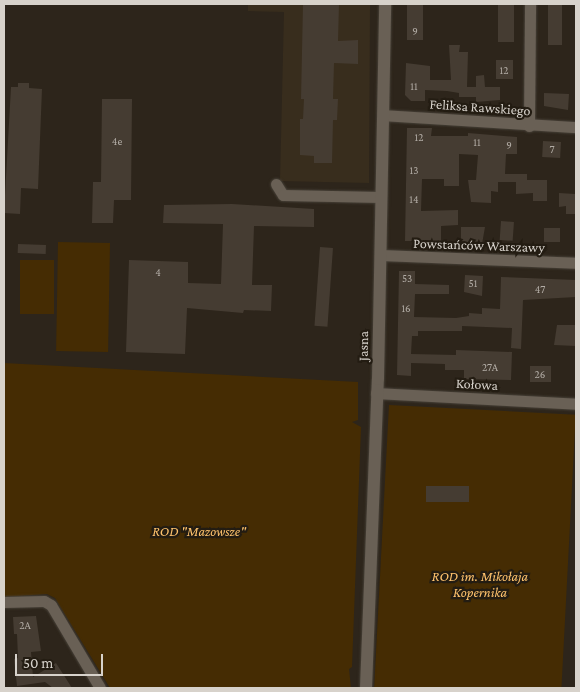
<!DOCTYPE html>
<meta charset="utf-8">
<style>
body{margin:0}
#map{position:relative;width:580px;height:692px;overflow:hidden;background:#2d251b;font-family:"Crimson Pro",serif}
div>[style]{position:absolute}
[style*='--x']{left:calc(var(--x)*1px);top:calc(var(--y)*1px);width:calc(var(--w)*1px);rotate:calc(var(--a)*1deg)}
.built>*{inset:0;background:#382d1d}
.green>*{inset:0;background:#452c03;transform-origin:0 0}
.building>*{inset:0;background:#453c32;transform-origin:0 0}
.roads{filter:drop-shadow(0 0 1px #474138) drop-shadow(0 0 1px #474138)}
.minor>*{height:11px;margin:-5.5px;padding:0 5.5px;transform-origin:5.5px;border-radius:5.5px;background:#696055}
.tertiary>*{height:12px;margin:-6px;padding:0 6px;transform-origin:6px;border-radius:6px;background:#696055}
span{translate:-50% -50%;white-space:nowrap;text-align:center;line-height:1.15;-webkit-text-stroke:4.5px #231c12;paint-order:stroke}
.number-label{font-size:11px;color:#b2aca5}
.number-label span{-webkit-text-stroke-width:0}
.street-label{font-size:14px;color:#d7d2cb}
.park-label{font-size:14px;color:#fec26c;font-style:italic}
.frame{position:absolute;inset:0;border:5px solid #d7d2cb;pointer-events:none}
.scale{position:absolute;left:15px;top:654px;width:88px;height:22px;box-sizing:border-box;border:2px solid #d7d2cb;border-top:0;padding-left:6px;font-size:15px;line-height:18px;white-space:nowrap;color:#d7d2cb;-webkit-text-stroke:4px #231c12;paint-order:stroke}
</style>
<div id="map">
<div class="built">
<i style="clip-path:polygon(248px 4px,370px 4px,369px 183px,280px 181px,284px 12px,248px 11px)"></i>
</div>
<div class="green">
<i style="left:58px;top:242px;width:52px;height:109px;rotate:1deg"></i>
<i style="left:20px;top:260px;width:34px;height:54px"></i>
<i style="clip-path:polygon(4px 363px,358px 382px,358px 420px,352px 422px,361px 427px,352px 667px,349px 669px,351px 688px,110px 688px,55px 598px,47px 594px,4px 597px)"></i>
<i style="left:389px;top:405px;width:187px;height:283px;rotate:3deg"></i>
</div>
<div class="building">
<i style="clip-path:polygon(303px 4px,339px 4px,338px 41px,358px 40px,358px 64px,334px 63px,333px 99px,338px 99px,337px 120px,333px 120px,332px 163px,314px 163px,314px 156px,300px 155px,300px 119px,303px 119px,304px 99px,301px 99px)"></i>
<i style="left:407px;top:4px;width:16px;height:36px"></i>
<i style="left:548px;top:4px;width:14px;height:41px"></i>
<i style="left:498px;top:5px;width:16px;height:37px"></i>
<i style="clip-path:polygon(449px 45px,460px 45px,459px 52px,468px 52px,467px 87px,476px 87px,476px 76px,484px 75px,485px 87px,500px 87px,500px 100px,476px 102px,476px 97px,459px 97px,459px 93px,447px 91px,425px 90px,425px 101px,411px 101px,405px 95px,406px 63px,430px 66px,430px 80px,451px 80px)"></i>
<i style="left:496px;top:60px;width:17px;height:19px"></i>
<i style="clip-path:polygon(18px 83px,29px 83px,29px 88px,42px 89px,38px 189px,21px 188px,20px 214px,4px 213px,11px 87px,18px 87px)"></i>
<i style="clip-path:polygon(544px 93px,569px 94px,568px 110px,544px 106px)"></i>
<i style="clip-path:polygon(102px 99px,132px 99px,131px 200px,114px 200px,113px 223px,92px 223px,93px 182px,101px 182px)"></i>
<i style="clip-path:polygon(407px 128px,432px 128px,431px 136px,468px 136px,468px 133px,517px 137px,517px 154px,506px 154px,505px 174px,527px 174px,527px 180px,547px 180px,547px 201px,533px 201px,533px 193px,516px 194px,516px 182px,498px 182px,498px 192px,491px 191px,491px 203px,471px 202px,468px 180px,476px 180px,478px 155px,459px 154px,459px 186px,444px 186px,444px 179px,422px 179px,421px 211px,458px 210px,458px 225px,441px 226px,441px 241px,405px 241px)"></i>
<i style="left:543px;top:141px;width:18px;height:16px;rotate:3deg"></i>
<i style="clip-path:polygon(559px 193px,575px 194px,576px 214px,566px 214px,566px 206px,559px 207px)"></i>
<i style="clip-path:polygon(232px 204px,314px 209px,314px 227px,254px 226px,252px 285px,272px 285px,271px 311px,244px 310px,243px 313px,187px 308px,185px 354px,126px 352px,129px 260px,188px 262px,188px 283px,221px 284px,223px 224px,163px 223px,164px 205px)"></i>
<i style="left:501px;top:221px;width:13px;height:19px;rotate:4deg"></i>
<i style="clip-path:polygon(461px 227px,485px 227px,482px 244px,465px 244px,465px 241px,461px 241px)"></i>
<i style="left:544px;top:228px;width:16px;height:14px"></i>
<i style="left:18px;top:244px;width:28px;height:9px;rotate:2deg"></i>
<i style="left:320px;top:247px;width:13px;height:79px;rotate:4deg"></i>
<i style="clip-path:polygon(399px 271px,415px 271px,415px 284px,449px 285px,449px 294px,415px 294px,414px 317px,456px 318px,469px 316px,469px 313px,482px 314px,482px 308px,500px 309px,501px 277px,576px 280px,576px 297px,523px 300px,521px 349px,511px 348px,512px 328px,462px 326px,462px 331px,418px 331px,418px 336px,412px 336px,411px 354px,456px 355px,456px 350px,512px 352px,511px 380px,464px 379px,464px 370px,445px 370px,445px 364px,411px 363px,411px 376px,397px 375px)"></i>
<i style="clip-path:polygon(465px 275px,483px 276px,482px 296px,464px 292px)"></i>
<i style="clip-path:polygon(557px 325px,576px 325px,576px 346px,554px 345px)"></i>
<i style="left:530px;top:366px;width:21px;height:16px"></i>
<i style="left:426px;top:486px;width:43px;height:16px"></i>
<i style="clip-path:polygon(36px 616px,41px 651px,31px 652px,33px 677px,56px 663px,72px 688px,53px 688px,45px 682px,17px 686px,14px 659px,18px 658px,17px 634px,14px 634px,13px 617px)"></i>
</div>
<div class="roads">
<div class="minor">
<i style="--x:383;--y:115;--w:193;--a:3.6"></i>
<i style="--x:529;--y:126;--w:122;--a:-89.5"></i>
<i style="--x:276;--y:184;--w:13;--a:58"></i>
<i style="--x:283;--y:195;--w:98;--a:1.2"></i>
<i style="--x:380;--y:255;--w:196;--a:2.3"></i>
<i style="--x:376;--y:393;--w:200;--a:3.1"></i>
<i style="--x:4;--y:602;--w:40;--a:-1.4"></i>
<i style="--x:44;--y:601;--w:8;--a:30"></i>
<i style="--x:51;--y:605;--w:96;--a:59.4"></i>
</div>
<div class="tertiary">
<i style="--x:366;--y:688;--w:309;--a:-87.8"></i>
<i style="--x:378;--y:379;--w:375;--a:-88.9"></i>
</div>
</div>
<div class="number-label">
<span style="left:415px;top:31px">9</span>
<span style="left:504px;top:70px">12</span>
<span style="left:414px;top:86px">11</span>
<span style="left:419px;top:137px">12</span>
<span style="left:117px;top:141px">4e</span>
<span style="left:477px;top:142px">11</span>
<span style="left:509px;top:145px">9</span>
<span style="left:552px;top:149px">7</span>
<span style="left:414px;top:170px">13</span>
<span style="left:414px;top:199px">14</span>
<span style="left:158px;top:272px">4</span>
<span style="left:407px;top:278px">53</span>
<span style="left:473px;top:283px">51</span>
<span style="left:540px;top:289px">47</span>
<span style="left:406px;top:308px">16</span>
<span style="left:490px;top:367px">27A</span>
<span style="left:540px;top:374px">26</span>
<span style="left:25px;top:625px">2A</span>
</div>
<div class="street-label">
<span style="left:480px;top:107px;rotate:4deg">Feliksa Rawskiego</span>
<span style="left:479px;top:245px;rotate:2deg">Powstańców Warszawy</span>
<span style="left:363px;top:346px;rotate:-89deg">Jasna</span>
<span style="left:477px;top:384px;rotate:3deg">Kołowa</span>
</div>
<div class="park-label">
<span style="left:199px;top:531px">ROD "Mazowsze"</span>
<span style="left:480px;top:584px">ROD im. Mikołaja<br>Kopernika</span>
</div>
<div class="frame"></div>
<div class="scale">50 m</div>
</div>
